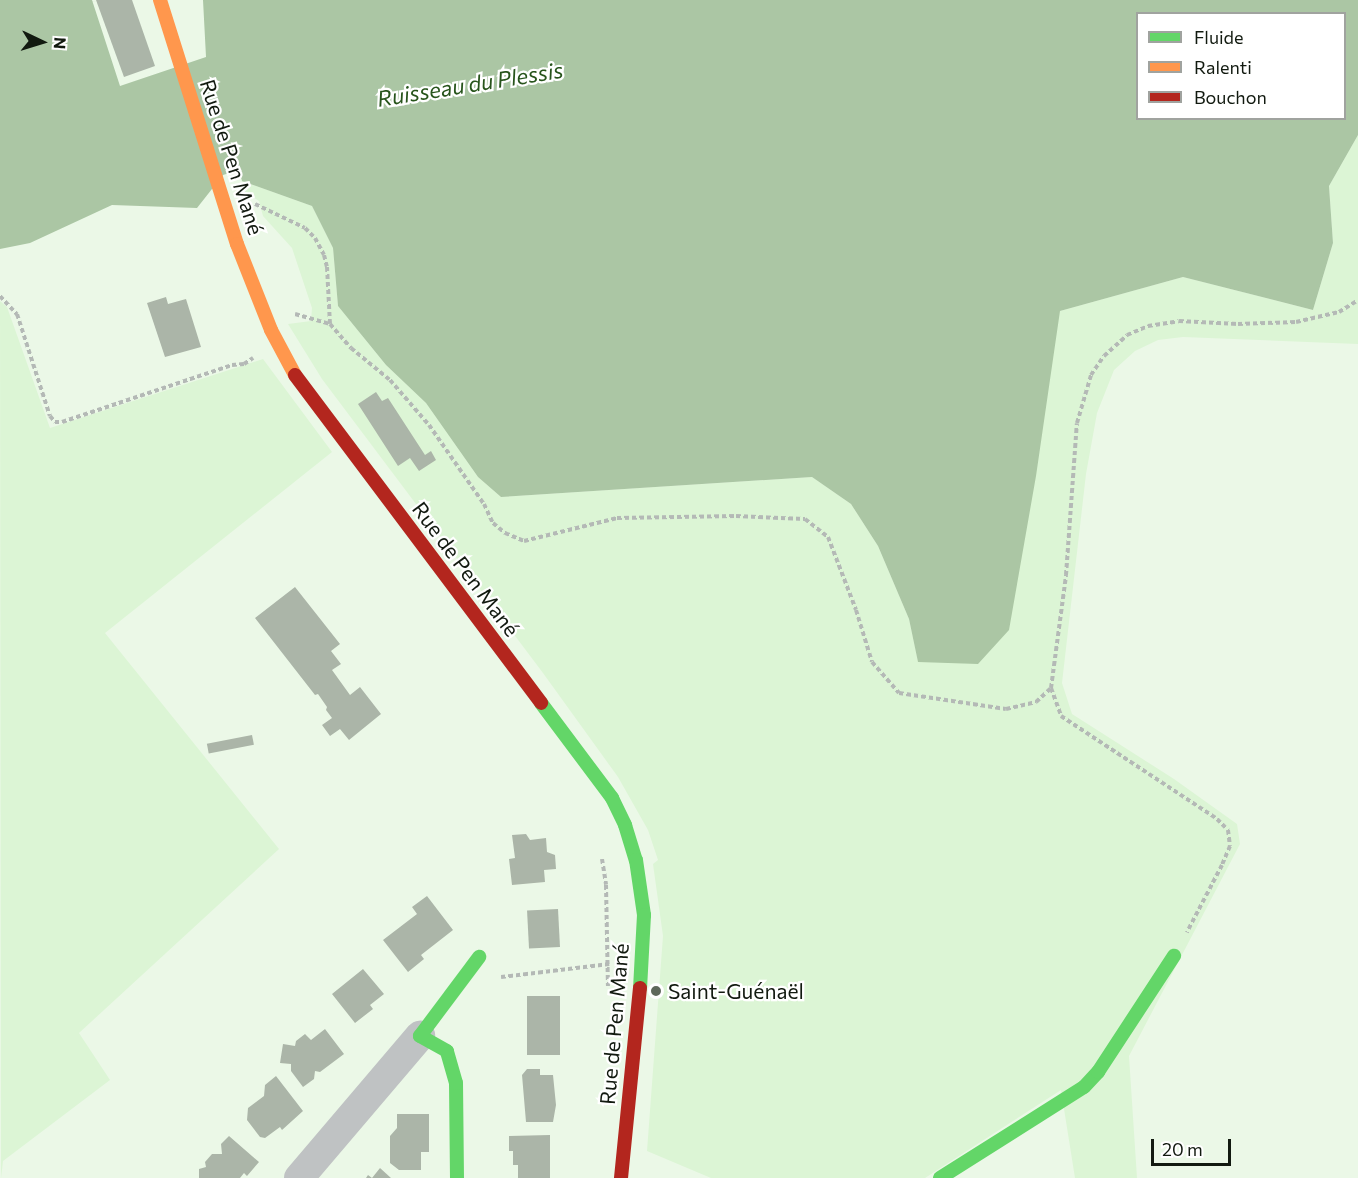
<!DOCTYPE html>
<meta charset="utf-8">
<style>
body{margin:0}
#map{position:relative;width:1358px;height:1178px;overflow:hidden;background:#ebf8e7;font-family:Commissioner,sans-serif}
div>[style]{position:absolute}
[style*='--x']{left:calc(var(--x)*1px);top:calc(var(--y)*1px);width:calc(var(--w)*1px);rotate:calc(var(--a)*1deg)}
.green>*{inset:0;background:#dcf5d5}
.water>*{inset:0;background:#abc6a4}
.building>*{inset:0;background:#abb5a8;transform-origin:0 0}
.path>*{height:4px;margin-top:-2px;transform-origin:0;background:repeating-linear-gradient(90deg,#b4b9b6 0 4.5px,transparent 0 7.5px)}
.street>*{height:30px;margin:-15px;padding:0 15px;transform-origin:15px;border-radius:15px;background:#bfc2c3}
.fast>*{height:14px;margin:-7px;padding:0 7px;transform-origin:7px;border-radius:7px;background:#63d668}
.slow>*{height:14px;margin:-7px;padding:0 7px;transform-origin:7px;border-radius:7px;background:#ff974d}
.jam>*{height:14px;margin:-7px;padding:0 7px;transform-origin:7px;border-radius:7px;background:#b3261e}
.dots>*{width:16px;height:16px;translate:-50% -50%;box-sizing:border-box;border:3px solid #fff;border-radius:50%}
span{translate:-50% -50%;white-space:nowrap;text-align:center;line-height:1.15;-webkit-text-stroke:4.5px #fff;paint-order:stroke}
.street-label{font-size:21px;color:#121a10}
.poi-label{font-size:21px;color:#121a10}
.left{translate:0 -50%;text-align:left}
.water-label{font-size:22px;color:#27541b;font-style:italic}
.legend{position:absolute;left:1136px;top:12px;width:210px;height:108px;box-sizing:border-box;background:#fff;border:2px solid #a0a39f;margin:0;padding:8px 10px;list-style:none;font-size:18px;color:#121a10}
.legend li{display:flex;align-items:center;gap:12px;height:30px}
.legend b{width:30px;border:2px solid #a0a39f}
.north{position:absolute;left:12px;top:12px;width:60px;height:60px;-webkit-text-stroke:4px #fff;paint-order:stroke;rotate:94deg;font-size:16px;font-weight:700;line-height:24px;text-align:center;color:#121a10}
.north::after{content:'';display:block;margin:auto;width:21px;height:27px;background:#121a10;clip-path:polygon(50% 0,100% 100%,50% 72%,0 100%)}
.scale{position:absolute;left:1151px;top:1139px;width:80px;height:27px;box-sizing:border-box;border:3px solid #121a10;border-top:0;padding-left:8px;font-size:18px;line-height:21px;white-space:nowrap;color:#121a10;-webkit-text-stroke:4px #fff;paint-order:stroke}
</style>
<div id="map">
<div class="green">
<i style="clip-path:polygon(1358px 135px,1358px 344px,1183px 337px,1158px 340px,1135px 351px,1114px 370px,1097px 413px,1086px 474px,1062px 683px,1072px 714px,1174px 779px,1237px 824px,1240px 844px,1129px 1056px,1137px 1178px,1075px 1178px,1061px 1090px,925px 1178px,711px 1178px,647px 1151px,663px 936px,653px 864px,658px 860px,648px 830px,618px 777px,543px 673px,322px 379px,288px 324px,311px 321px,312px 308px,292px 248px,263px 216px,259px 201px,244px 191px,242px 181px,312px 206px,333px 248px,338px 306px,386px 365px,426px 403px,478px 477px,501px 497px,812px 477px,851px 504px,878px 546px,909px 619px,918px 661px,1060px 311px,1183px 277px,1313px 310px,1333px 243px,1329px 186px)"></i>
<i style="clip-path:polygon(0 301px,7px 307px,50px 428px,263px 359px,332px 452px,105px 633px,279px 849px,79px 1033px,110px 1080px,3px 1161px,1px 1178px)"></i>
</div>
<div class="water">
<i style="clip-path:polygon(evenodd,0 0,92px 0,120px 86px,206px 57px,203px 0,1358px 0,1358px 135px,1329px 186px,1333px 243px,1313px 310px,1183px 277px,1060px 311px,1036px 476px,1009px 630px,978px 664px,918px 662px,909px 619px,878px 546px,851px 504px,812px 477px,501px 497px,478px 477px,426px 403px,386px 365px,338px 306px,333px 248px,312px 206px,242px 181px,239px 170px,223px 175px,197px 208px,112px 205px,30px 243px,0 249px,0 0,1138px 14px,1344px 14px,1344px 118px,1138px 118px,1138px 14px)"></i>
</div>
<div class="building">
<i style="clip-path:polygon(96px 0,132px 0,155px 66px,124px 77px)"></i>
<i style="clip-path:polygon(166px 297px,168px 304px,186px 299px,201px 347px,165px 357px,147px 303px)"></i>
<i style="clip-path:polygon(376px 392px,382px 401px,388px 398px,425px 455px,431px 451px,436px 460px,419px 471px,410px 458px,398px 466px,358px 404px)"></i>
<i style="clip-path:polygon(295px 587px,340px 644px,331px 651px,341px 664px,332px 670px,350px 695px,360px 687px,381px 714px,349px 740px,340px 729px,330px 736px,322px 725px,332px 718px,326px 710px,327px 707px,318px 694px,315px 695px,255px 618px)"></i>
<i style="left:252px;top:735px;width:10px;height:46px;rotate:79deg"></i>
<i style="clip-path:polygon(526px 834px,530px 840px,546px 838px,547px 852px,555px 855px,556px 869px,544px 870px,545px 882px,512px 885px,509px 859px,515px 858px,512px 835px)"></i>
<i style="clip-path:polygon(427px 896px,453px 930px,421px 955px,424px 959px,408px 972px,383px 940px,417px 914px,412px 907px)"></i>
<i style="left:558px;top:909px;width:38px;height:31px;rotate:87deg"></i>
<i style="clip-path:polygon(363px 969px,384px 994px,370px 1005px,373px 1009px,355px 1023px,332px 994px)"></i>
<i style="left:560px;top:996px;width:59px;height:33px;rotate:90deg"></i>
<i style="clip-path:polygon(325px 1029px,344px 1054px,320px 1072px,315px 1071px,314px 1079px,303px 1087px,291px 1071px,291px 1064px,280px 1063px,283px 1044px,295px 1046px,296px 1041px,305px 1034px,311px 1040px)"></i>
<i style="clip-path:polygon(527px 1069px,540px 1069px,540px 1075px,553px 1075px,556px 1105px,553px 1122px,526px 1122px,522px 1075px)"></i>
<i style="clip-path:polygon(276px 1076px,303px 1111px,282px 1130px,280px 1127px,265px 1138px,260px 1137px,247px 1120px,248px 1108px,264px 1096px,265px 1085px)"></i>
<i style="clip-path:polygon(397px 1114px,429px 1114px,429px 1152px,421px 1152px,421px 1170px,399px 1170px,390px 1163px,390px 1136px,397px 1128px)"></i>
<i style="clip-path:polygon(550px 1135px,550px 1178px,518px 1178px,518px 1165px,513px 1165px,513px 1151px,509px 1151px,509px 1136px)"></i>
<i style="clip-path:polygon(229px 1136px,259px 1162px,247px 1176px,244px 1173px,240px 1178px,199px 1178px,199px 1169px,206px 1167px,205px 1162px,212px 1154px,222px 1154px,221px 1144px)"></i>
<i style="clip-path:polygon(380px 1168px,391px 1178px,366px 1178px,368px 1175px,372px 1178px)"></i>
</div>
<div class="path">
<i style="--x:255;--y:204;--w:55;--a:25.6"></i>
<i style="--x:305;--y:228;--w:14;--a:45"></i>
<i style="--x:315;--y:238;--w:19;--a:62"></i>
<i style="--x:324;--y:255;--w:12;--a:76"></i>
<i style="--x:327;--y:267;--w:57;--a:87"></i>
<i style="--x:0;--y:296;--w:25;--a:47"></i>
<i style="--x:17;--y:314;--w:107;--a:72.1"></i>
<i style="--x:50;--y:416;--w:8;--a:50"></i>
<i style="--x:55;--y:422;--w:7;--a:0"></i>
<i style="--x:62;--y:422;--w:179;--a:-18.5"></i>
<i style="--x:232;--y:365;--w:12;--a:-5"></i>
<i style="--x:244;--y:364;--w:11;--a:-34"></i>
<i style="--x:295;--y:314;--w:36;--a:16"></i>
<i style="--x:330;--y:324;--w:32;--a:49"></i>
<i style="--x:351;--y:348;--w:50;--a:39.4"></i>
<i style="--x:390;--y:380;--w:60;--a:49.1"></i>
<i style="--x:429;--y:425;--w:96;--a:55.2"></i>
<i style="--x:484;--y:504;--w:21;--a:65"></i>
<i style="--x:493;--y:523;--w:16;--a:40"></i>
<i style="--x:505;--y:533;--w:21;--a:23"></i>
<i style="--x:524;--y:541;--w:96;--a:-13.9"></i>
<i style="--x:617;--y:518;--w:119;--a:-1"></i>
<i style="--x:736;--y:516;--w:69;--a:2.5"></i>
<i style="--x:805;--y:519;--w:29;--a:38"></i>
<i style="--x:828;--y:537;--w:78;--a:69"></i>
<i style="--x:856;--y:610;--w:54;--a:72.9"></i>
<i style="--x:872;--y:662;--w:41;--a:48.9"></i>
<i style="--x:899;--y:693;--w:108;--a:8.5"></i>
<i style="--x:1006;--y:709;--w:31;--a:-13"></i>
<i style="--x:1036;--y:702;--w:21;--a:-43"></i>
<i style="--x:1051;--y:688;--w:114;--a:-82.4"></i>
<i style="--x:1066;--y:575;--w:152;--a:-85.9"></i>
<i style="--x:1077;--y:423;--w:50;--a:-73.7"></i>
<i style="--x:1091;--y:375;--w:23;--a:-56"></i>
<i style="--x:1104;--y:356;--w:31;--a:-42"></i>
<i style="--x:1127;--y:335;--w:23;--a:-23"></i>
<i style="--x:1148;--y:326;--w:31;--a:-9"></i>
<i style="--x:1179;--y:321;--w:59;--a:2.9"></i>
<i style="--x:1238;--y:324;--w:58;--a:-2"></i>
<i style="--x:1296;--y:322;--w:44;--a:-13.1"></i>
<i style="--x:1339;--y:312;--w:22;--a:-32"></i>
<i style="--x:1051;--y:688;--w:30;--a:70"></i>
<i style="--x:1061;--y:716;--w:187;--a:33.4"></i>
<i style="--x:1217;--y:819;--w:16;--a:45"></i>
<i style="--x:1228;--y:830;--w:16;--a:83"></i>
<i style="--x:1230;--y:846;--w:21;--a:113"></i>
<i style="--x:1222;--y:865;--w:76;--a:117.6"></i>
<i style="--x:602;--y:859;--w:26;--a:81"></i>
<i style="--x:606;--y:885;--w:101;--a:88.9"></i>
<i style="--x:501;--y:977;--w:109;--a:-6.9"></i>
</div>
<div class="street">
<i style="--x:299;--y:1178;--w:187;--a:-49.6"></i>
</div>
<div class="fast">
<i style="--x:541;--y:703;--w:119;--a:53.2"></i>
<i style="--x:612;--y:798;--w:30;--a:64"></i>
<i style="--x:625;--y:825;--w:37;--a:73"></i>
<i style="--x:636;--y:860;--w:56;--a:81.7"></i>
<i style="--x:644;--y:915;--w:73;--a:93.1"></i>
<i style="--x:457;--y:1178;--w:95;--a:-90.6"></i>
<i style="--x:456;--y:1083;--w:33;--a:-106"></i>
<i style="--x:447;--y:1051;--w:31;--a:-151"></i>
<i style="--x:420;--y:1036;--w:99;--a:-53.2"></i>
<i style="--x:940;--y:1178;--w:170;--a:-32.3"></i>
<i style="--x:1084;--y:1087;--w:21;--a:-47"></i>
<i style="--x:1098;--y:1072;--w:139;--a:-56.8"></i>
</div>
<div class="slow">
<i style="--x:160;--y:0;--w:256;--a:72.5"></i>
<i style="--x:237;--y:244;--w:92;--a:68.4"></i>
<i style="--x:271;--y:330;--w:51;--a:61.9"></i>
</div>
<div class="jam">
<i style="--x:295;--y:375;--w:410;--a:53.1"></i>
<i style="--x:621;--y:1178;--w:191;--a:-84.3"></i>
</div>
<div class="dots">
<i style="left:656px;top:991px;background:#5e685b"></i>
</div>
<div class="street-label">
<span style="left:232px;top:157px;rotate:72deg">Rue de Pen Mané</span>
<span style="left:466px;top:569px;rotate:53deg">Rue de Pen Mané</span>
<span style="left:614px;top:1024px;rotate:-85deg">Rue de Pen Mané</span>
</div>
<div class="poi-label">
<span class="left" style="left:668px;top:991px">Saint-Guénaël</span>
</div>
<div class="water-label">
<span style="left:470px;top:84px;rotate:-9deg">Ruisseau du Plessis</span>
</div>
<ul class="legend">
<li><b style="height:8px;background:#63d668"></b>Fluide</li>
<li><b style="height:8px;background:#ff974d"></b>Ralenti</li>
<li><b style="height:8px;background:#b3261e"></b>Bouchon</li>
</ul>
<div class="north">N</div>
<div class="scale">20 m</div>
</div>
